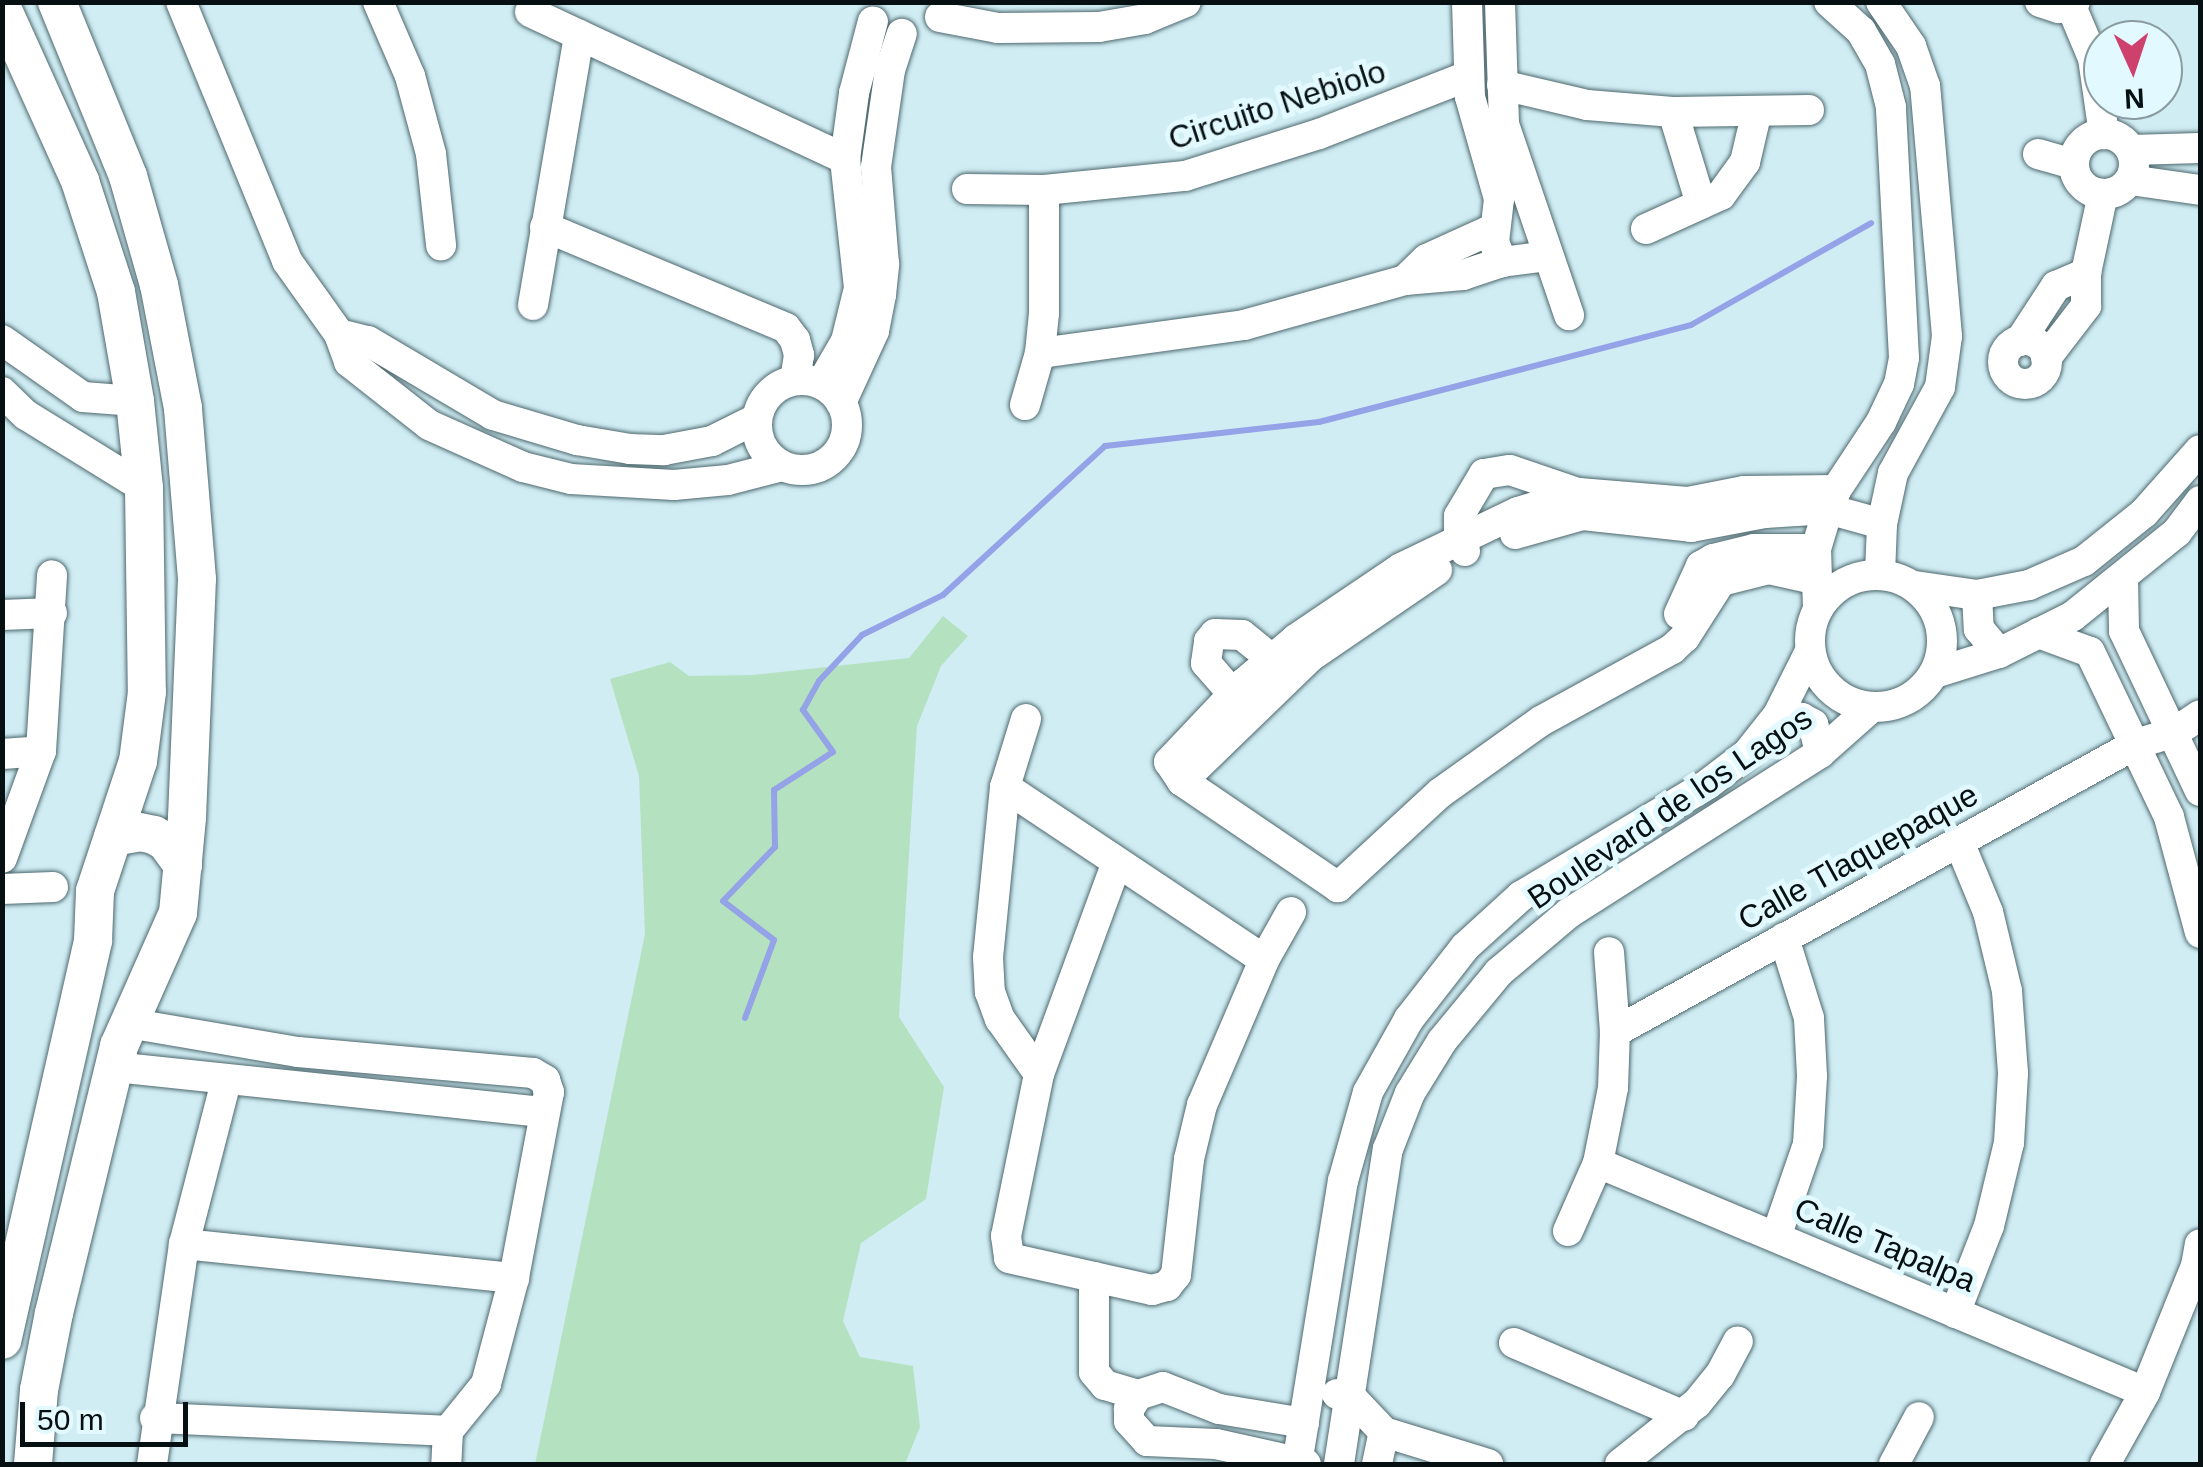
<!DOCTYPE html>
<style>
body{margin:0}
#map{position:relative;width:2203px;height:1467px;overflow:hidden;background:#d0edf4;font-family:Arial,sans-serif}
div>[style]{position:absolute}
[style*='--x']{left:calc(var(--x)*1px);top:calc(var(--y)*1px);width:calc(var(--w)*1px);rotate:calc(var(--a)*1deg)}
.green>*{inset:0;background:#b4e2c0}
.stream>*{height:6px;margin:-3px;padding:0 3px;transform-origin:3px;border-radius:3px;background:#94a2e7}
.roads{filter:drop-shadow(0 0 2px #4e686e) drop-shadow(0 0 2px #4e686e)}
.minor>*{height:30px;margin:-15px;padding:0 15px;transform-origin:15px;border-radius:15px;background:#fff}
.minor>.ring{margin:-15px;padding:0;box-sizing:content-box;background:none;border:30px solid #fff;border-radius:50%}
.major>*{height:38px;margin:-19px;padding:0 19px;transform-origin:19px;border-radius:19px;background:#fff}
span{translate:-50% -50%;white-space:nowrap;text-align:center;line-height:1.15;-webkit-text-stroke:10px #e2f9ff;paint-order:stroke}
.street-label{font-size:32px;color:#061012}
.frame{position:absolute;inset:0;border:5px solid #061012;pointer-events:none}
.north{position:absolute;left:2083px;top:20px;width:100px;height:100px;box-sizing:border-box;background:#e2f9ff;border:2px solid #8a9ca0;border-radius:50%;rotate:177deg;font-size:28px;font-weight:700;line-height:40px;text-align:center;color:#061012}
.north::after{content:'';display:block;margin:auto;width:35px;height:45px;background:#cf416d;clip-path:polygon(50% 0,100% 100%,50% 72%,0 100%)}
.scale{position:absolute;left:20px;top:1402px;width:168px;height:45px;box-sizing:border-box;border:5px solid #061012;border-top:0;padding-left:12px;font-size:30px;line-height:35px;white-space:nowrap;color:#061012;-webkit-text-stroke:8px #e2f9ff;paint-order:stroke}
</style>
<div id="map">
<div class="green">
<i style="clip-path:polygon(943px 616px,968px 636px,941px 666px,917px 726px,899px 1017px,944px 1087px,926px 1199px,861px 1243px,843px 1321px,860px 1357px,913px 1366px,920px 1427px,905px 1464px,535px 1464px,645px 934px,639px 776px,610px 679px,670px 662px,689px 676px,753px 675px,909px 658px)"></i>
</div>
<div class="stream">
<i style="--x:745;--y:1018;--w:83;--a:-69.6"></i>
<i style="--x:774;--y:940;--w:64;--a:-142.6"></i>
<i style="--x:723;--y:901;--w:75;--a:-46.1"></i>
<i style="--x:775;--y:847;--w:57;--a:-91"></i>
<i style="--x:774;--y:790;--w:70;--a:-32.8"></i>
<i style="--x:833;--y:752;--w:52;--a:-125.5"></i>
<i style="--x:803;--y:710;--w:33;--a:-61"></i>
<i style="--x:819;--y:681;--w:63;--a:-46.9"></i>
<i style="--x:862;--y:635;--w:90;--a:-26.3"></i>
<i style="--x:943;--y:595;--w:220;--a:-42.6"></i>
<i style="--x:1105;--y:446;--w:215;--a:-6.4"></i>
<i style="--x:1319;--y:422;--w:384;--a:-14.6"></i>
<i style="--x:1691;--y:325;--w:207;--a:-29.5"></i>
</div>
<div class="roads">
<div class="minor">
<i style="--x:181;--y:2;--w:280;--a:67.7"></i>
<i style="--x:287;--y:261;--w:90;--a:54.5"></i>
<i style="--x:339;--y:334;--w:30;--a:70"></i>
<i style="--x:349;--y:362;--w:102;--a:38.2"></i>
<i style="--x:429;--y:425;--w:103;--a:24.1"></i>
<i style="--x:523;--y:467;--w:49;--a:14"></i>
<i style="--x:571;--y:479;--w:103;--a:3.3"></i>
<i style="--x:674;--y:485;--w:54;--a:-5.3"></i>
<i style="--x:728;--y:480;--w:56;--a:-14.5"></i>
<i style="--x:378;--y:2;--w:81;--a:66.6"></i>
<i style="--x:410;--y:76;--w:81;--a:74.9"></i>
<i style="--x:431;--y:154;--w:92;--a:83.7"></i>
<i style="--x:1467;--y:2;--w:95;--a:88.2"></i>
<i style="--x:1470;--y:97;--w:106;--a:74.1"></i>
<i style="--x:1499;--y:199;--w:43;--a:96.6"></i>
<i style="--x:1494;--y:242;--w:22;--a:68"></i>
<i style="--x:1500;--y:2;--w:122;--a:88.1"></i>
<i style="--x:1504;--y:124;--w:202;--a:71.2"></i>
<i style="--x:2040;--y:2;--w:20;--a:18"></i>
<i style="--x:2059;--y:8;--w:17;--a:-21"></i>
<i style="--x:2071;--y:6;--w:56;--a:67.1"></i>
<i style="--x:2093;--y:58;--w:77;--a:81.8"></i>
<i style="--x:530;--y:12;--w:348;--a:25"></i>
<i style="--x:940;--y:17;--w:59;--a:10.7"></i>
<i style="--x:998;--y:28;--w:101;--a:-0.6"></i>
<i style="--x:1099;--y:27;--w:47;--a:-9.9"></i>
<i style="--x:1145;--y:19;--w:44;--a:-22.5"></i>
<i style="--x:1502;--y:85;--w:87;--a:13.2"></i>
<i style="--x:1587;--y:105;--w:86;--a:4.7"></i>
<i style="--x:1673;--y:112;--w:136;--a:-0.8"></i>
<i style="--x:1673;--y:112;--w:96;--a:73.1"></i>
<i class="ring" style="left:2074px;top:134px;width:30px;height:30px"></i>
<i style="--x:2131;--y:150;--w:69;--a:-1.7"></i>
<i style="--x:2038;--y:154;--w:37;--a:16"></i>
<i style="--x:2130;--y:180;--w:71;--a:8.1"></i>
<i style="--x:967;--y:189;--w:77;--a:0.7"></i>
<i style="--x:1044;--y:190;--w:142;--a:-5.7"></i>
<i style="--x:1185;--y:176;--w:140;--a:-17.4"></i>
<i style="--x:1319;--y:134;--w:160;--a:-21.3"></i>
<i style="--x:545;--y:227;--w:261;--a:22.7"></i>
<i style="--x:786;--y:328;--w:15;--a:53"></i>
<i style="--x:795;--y:340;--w:16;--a:75"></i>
<i style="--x:799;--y:355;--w:25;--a:99"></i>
<i style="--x:1646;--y:229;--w:82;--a:-24.4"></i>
<i style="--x:1721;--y:195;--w:41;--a:-54"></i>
<i style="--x:1745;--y:162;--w:52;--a:-76.8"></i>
<i style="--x:1405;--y:280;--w:30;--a:-44"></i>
<i style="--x:1427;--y:259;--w:75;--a:-24.5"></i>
<i style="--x:533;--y:305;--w:274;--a:-80.3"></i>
<i style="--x:339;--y:334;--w:30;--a:14"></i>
<i style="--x:368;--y:341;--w:145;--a:30.6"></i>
<i style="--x:493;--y:415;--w:88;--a:16.6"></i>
<i style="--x:577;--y:440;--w:54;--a:9.6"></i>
<i style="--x:630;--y:449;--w:34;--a:2"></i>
<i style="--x:664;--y:450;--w:49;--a:-10.6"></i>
<i style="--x:712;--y:441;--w:49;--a:-26.6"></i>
<i style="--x:2;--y:340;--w:99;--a:35.1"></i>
<i style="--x:83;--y:397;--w:52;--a:4.4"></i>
<i class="ring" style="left:2003px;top:340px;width:14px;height:14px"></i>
<i style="--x:2020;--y:341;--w:66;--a:-56.8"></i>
<i style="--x:2056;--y:286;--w:33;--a:-23"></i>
<i style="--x:1040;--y:353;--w:206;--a:-7.8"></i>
<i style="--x:1244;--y:325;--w:167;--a:-15.6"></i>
<i style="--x:1405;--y:280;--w:58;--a:-4.9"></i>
<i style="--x:1463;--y:275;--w:41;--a:-18.4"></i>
<i style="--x:1502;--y:262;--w:45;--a:-7.6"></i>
<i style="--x:2046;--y:358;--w:66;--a:-52.4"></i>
<i style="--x:2086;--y:306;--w:33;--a:-90"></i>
<i style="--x:2086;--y:273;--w:81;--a:-77.9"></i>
<i class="ring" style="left:757px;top:380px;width:60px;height:60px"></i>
<i style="--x:821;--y:384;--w:50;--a:-59.8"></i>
<i style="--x:846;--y:341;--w:55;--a:-76.2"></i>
<i style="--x:859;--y:288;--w:130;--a:-96.2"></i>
<i style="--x:845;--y:159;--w:67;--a:-82.2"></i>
<i style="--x:854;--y:93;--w:74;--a:-75.2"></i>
<i style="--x:2;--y:392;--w:33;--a:44"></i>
<i style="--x:26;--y:415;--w:139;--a:31.7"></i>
<i style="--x:841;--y:403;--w:79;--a:-65.4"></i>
<i style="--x:874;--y:331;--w:37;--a:-79"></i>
<i style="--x:881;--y:295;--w:31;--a:-84"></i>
<i style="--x:884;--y:264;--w:97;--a:-94.7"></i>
<i style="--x:876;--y:167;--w:98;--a:-81.8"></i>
<i style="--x:890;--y:70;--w:38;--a:-72"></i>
<i style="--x:1025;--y:405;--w:54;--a:-73.9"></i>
<i style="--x:1040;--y:353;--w:40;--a:-84.3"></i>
<i style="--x:1044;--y:313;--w:123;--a:-90"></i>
<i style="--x:1515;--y:534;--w:71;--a:-15.6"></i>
<i style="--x:1583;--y:515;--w:109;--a:6.3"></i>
<i style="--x:1691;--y:527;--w:75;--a:-10.7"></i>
<i style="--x:1765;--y:513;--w:63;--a:-3.6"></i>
<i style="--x:1828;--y:509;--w:56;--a:15.5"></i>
<i style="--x:1465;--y:551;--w:15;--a:-113"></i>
<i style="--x:1459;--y:537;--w:21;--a:-90"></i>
<i style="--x:1459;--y:516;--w:49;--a:-59.2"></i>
<i style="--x:1484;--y:474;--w:26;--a:-9"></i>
<i style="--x:1510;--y:470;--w:72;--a:18.7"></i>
<i style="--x:1880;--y:574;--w:50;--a:-87.7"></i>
<i style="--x:1882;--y:524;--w:52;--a:-77.8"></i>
<i style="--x:1893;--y:473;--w:98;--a:-61.3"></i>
<i style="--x:1940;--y:387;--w:51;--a:-82.2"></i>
<i style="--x:1947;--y:336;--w:251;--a:-95"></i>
<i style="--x:1925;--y:86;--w:42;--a:-109.3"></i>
<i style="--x:1911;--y:46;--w:53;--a:-124.3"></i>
<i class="ring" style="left:1810px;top:575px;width:102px;height:102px"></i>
<i style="--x:2123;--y:578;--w:53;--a:88.9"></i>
<i style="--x:2124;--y:631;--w:177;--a:64.6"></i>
<i style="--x:1814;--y:579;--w:46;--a:-167.5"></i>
<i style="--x:1769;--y:569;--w:49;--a:166"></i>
<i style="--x:1721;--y:581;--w:67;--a:122.7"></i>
<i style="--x:1685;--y:637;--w:18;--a:137"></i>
<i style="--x:1672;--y:649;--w:149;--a:151.2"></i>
<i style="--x:1541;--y:721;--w:124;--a:144.5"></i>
<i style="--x:1440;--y:793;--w:139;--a:137.3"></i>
<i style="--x:1338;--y:887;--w:189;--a:-145.8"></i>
<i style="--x:1182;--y:781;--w:23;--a:-124"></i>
<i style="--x:1169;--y:762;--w:109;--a:-46.5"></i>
<i style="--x:1244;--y:683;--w:68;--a:-40.2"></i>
<i style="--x:1296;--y:639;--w:127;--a:-34.1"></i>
<i style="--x:1401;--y:568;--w:130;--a:-25.6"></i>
<i style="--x:1518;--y:512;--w:64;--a:-17.3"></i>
<i style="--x:1579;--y:493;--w:109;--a:4.7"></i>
<i style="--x:1688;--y:502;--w:57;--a:-11.1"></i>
<i style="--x:1744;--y:491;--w:92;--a:-0.6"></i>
<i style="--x:1915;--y:586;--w:63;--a:8.3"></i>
<i style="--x:1977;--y:595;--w:53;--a:-10.9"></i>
<i style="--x:2029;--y:585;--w:60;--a:-23.6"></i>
<i style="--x:2084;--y:561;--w:77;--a:-38.7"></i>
<i style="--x:2144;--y:513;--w:84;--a:-48.4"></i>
<i style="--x:1977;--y:595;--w:34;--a:87"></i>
<i style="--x:1979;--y:629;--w:31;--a:50"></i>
<i style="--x:1818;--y:609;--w:60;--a:-91.9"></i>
<i style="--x:1816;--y:549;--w:42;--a:-73.3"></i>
<i style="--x:1828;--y:509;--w:21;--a:-67"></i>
<i style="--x:1836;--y:490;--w:82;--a:-56.5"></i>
<i style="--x:1881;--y:422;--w:42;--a:-64.7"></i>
<i style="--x:1899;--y:384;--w:26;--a:-79"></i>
<i style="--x:1904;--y:358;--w:251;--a:-93"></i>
<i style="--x:1891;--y:107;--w:44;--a:-104.3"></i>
<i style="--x:1880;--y:64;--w:38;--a:-120"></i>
<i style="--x:1861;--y:31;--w:43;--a:-137.8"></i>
<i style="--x:1679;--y:614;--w:53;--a:-65.4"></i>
<i style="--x:1701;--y:566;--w:14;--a:-30"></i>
<i style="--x:1713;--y:559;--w:42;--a:-13.7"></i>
<i style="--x:1754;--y:549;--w:62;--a:0"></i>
<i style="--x:2;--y:615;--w:50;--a:-2.3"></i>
<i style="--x:2038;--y:633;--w:55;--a:20.1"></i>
<i style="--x:2090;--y:652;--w:183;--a:64.4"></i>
<i style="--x:2169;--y:817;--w:120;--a:75"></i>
<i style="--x:1935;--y:673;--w:67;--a:-17.4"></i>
<i style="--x:1999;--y:653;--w:83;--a:-26.6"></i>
<i style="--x:2073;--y:616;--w:134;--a:-38.9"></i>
<i style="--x:2177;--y:532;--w:39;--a:-53"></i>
<i style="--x:1233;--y:694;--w:41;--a:-131.1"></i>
<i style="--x:1206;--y:663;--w:22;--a:-82"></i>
<i style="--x:1209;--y:641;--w:9;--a:-49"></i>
<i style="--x:1215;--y:634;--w:27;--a:2"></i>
<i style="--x:1242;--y:635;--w:38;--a:39"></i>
<i style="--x:1778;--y:715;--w:24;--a:7"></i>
<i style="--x:1802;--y:718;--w:13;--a:29"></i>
<i style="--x:1813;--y:724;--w:30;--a:76"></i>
<i style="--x:1026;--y:719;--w:71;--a:107.2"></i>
<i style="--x:1005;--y:787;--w:171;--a:95.7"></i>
<i style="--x:988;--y:957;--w:35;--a:87"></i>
<i style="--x:990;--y:992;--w:29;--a:70"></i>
<i style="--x:1000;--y:1019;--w:67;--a:54.7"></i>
<i style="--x:2;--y:754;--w:39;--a:-4"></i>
<i style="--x:1182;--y:781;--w:178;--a:-44.1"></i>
<i style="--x:1310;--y:657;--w:154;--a:-34.4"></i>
<i style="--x:1005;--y:787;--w:311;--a:33.7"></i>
<i style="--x:2;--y:858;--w:114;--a:-70"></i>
<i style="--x:41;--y:751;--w:176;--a:-86.4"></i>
<i style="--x:1117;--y:862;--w:226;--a:110.2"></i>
<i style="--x:1039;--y:1074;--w:165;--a:101.5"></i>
<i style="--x:1006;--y:1236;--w:22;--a:82"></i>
<i style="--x:1009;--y:1258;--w:147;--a:12.6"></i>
<i style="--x:1152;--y:1290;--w:16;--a:-15"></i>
<i style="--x:1167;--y:1286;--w:14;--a:-51"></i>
<i style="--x:1176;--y:1275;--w:117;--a:-83.6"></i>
<i style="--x:1189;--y:1159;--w:56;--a:-76.5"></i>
<i style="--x:1202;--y:1105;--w:158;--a:-66.8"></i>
<i style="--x:1264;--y:960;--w:55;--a:-60.6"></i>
<i style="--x:2;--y:889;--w:51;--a:-2.2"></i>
<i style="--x:128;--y:1023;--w:172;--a:9.7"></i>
<i style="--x:298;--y:1052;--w:236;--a:5.1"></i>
<i style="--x:533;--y:1073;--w:14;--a:30"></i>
<i style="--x:545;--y:1080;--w:13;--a:72"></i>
<i style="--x:549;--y:1092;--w:189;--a:100.7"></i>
<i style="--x:514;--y:1278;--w:110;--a:104.8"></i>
<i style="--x:486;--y:1384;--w:60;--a:129"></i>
<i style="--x:448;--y:1431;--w:33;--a:93"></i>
<i style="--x:1615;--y:1032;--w:595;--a:-28.93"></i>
<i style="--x:2136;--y:744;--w:41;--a:-17.1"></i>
<i style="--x:2175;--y:732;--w:30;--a:-34"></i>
<i style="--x:114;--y:1067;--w:432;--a:6"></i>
<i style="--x:1598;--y:1163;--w:593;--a:22.72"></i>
<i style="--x:1568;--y:1231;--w:74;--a:-66.2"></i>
<i style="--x:1598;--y:1163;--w:76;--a:-78.7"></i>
<i style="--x:1613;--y:1088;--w:56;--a:-88"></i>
<i style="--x:1615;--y:1032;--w:80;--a:-94.3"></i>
<i style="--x:1776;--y:1237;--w:98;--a:-71"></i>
<i style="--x:1808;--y:1144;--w:68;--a:-86.6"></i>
<i style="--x:1812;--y:1076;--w:58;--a:-93"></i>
<i style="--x:1809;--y:1018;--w:84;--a:-107.4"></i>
<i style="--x:184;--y:1244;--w:332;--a:5.9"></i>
<i style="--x:1094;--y:1277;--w:95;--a:90"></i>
<i style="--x:1094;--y:1372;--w:17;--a:50"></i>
<i style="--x:1105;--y:1385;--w:34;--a:17"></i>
<i style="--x:1955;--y:1313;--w:93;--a:-68.7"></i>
<i style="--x:1989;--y:1226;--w:85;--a:-76.5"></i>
<i style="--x:2009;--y:1143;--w:70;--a:-86.7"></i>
<i style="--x:2013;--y:1073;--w:82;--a:-94.2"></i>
<i style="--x:2007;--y:991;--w:81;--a:-103.5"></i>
<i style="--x:1988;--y:912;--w:76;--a:-112.5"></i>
<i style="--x:1514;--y:1343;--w:185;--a:23.2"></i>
<i style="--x:1337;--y:1394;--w:13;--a:9"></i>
<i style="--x:1350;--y:1396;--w:50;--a:46.6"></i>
<i style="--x:1384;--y:1432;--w:109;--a:17.1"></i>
<i style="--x:155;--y:1418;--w:293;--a:2.5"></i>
<i style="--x:1304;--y:1423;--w:86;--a:-170.6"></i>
<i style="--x:1219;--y:1409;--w:60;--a:-158.6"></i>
<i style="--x:1163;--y:1387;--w:26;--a:162"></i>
<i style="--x:1138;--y:1395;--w:17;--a:123"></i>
<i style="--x:1129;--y:1409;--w:12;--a:90"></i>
<i style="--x:1129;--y:1421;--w:27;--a:48"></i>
<i style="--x:1147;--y:1441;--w:69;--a:2.5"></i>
<i style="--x:1216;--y:1444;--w:92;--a:12.5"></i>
<i style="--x:152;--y:1464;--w:222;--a:-81.7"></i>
<i style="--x:184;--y:1244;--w:167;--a:-75.5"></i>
<i style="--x:1297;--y:1464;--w:287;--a:-80.8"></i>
<i style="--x:1343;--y:1181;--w:92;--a:-74.3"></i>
<i style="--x:1368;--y:1092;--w:84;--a:-60.7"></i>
<i style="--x:1409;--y:1019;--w:91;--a:-52.1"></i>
<i style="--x:1465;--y:947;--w:76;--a:-42.3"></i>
<i style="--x:1521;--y:896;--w:218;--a:-30.9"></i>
<i style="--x:1708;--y:784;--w:49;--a:-37.6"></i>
<i style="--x:1747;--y:754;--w:50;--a:-51.5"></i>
<i style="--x:1778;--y:715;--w:72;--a:-63.4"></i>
<i style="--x:1339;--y:1464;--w:319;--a:-81.2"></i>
<i style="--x:1388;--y:1149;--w:60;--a:-68.6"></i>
<i style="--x:1410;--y:1093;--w:61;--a:-58.4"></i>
<i style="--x:1442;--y:1041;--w:89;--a:-50.4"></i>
<i style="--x:1499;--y:972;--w:92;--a:-40.1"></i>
<i style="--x:1569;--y:913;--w:298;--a:-32.5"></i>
<i style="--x:1820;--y:753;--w:69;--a:-41.5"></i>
<i style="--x:1377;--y:1464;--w:33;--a:-78"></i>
<i style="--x:1620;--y:1464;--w:98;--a:-38.4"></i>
<i style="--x:1697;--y:1403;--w:36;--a:-51"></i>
<i style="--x:1720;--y:1375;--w:38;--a:-62"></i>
<i style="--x:1894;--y:1464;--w:53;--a:-62"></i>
<i style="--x:2105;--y:1464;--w:82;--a:-60.9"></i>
<i style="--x:2145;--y:1392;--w:136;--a:-68"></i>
<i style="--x:2196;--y:1266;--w:22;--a:-80"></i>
</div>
<div class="major">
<i style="--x:2;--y:8;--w:190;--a:65.7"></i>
<i style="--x:80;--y:181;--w:117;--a:72"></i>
<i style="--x:116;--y:292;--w:111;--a:80.1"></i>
<i style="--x:135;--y:401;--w:87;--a:84.1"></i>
<i style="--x:144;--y:488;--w:204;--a:89.2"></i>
<i style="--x:147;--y:692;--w:70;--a:97.4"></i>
<i style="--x:138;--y:761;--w:137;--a:108.3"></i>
<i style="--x:95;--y:891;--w:50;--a:92.3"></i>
<i style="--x:93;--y:941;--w:409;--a:102.8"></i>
<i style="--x:113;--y:837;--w:27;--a:-10"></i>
<i style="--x:140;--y:832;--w:14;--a:12"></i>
<i style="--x:154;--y:835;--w:14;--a:30"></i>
<i style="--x:166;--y:842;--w:29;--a:54"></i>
<i style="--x:33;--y:1464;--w:74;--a:-85.4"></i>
<i style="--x:39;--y:1390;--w:78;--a:-79"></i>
<i style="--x:54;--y:1313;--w:275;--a:-76.3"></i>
<i style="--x:119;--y:1046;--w:145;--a:-66.1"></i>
<i style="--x:178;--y:913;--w:96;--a:-84.6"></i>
<i style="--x:187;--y:817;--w:238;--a:-87.6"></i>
<i style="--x:197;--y:579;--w:172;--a:-94.7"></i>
<i style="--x:183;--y:408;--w:125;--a:-101"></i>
<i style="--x:159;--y:285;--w:113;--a:-105.9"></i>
<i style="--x:128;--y:176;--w:188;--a:-112.2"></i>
</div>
</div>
<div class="street-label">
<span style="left:1277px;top:105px;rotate:-18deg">Circuito Nebiolo</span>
<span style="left:1670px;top:808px;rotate:-34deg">Boulevard de los Lagos</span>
<span style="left:1858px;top:857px;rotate:-29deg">Calle Tlaquepaque</span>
<span style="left:1885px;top:1245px;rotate:23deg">Calle Tapalpa</span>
</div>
<div class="frame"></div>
<div class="north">N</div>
<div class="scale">50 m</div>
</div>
